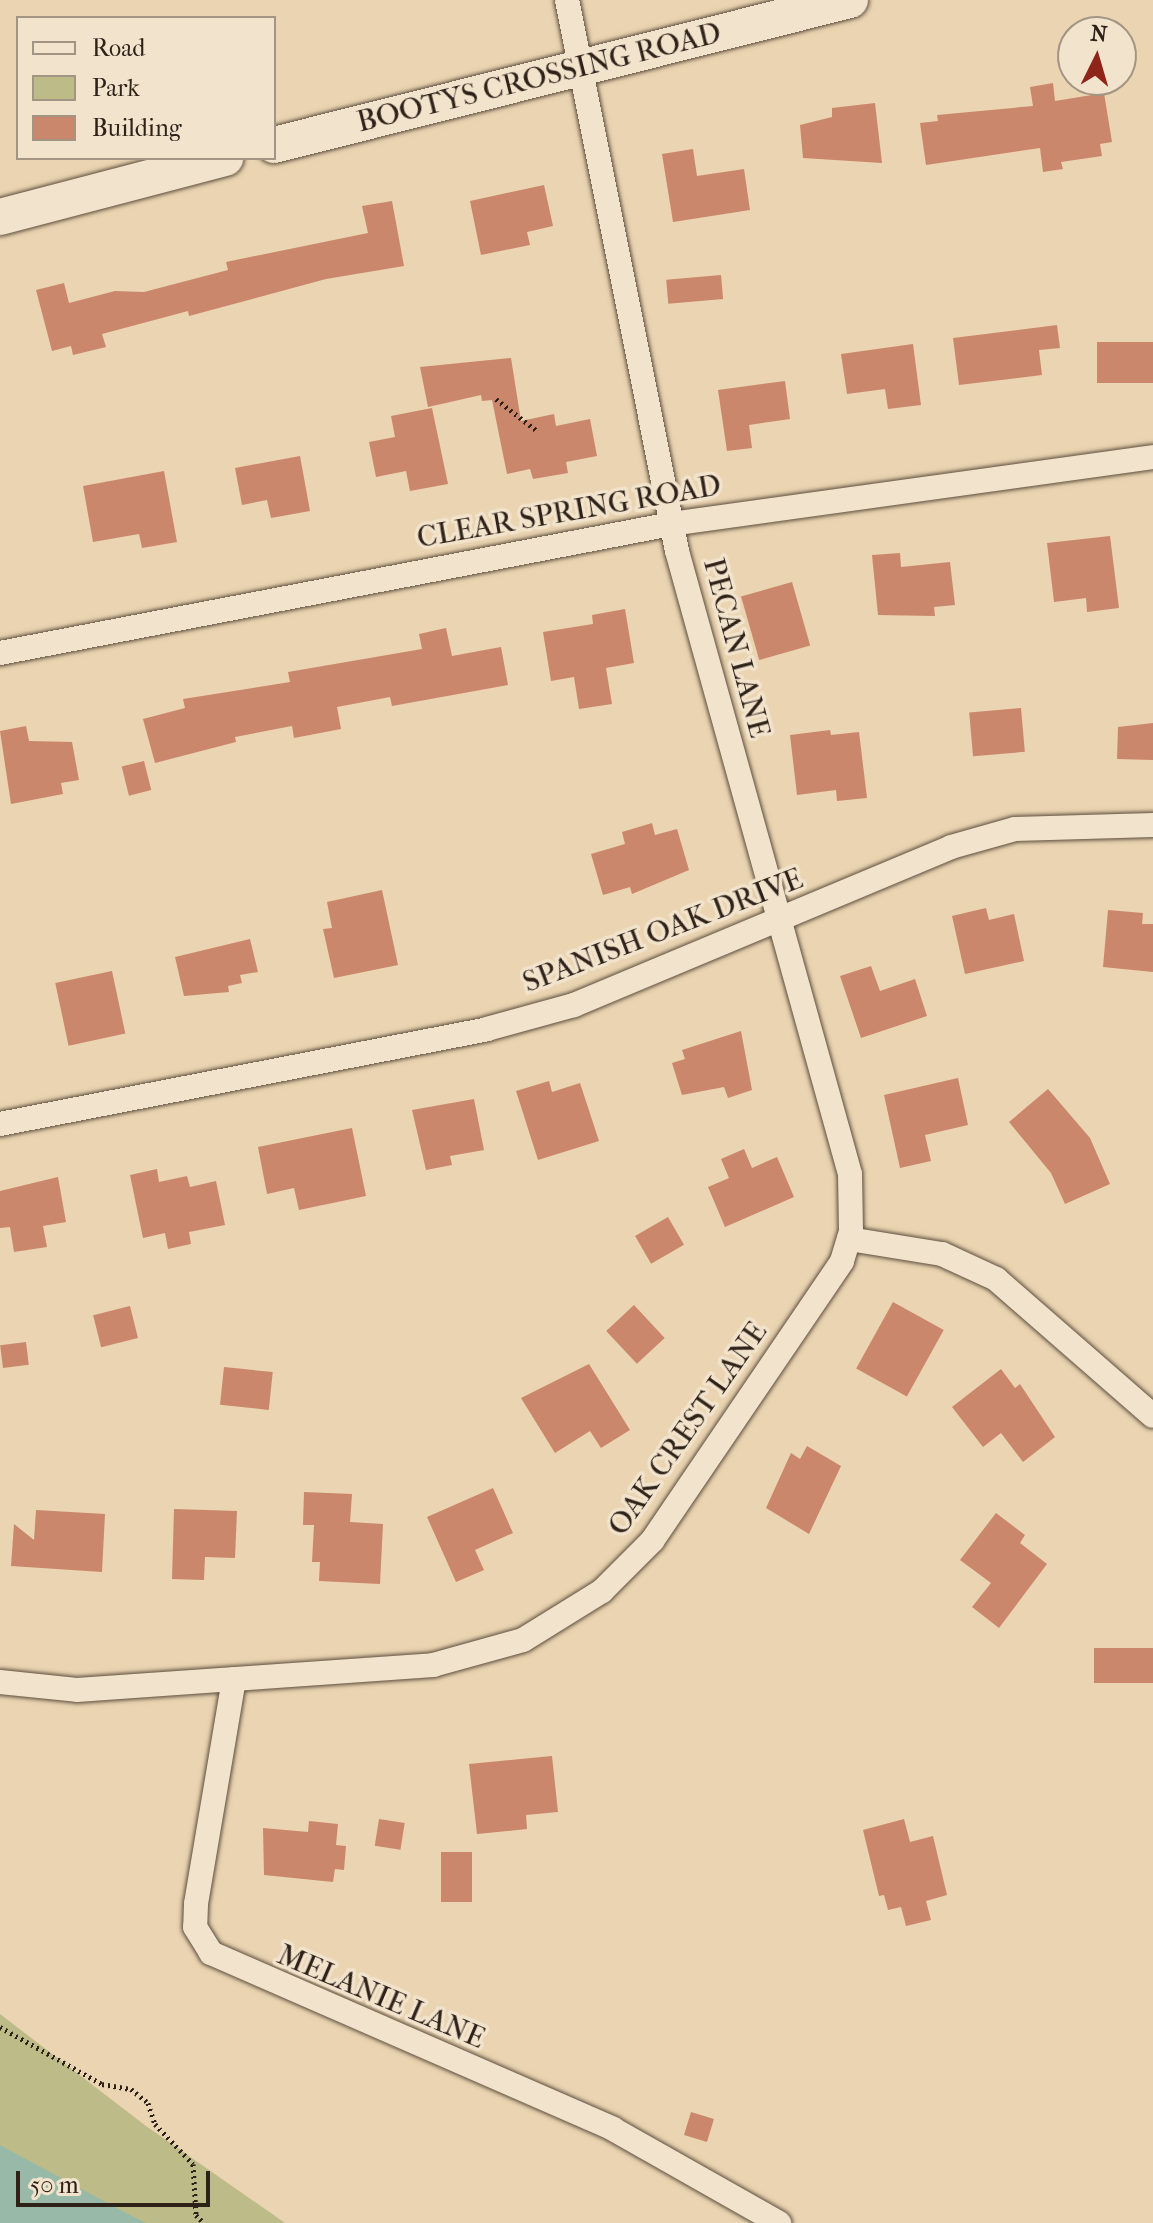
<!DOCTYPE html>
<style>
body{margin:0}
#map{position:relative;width:1153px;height:2223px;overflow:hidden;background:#ead4b1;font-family:"IM FELL French Canon",serif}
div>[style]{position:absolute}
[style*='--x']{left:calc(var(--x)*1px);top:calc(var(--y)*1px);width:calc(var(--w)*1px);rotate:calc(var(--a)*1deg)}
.green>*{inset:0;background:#bdbb87}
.water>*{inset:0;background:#98b9a7}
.building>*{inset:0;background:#cb876c;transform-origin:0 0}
.path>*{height:5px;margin-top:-2.5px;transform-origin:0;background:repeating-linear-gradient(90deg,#2e2118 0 2px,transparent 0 6px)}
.roads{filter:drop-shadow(0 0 2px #5d4e3e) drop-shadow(0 0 2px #5d4e3e)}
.street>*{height:24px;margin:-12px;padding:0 12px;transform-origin:12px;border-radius:12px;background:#f1e3cc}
.secondary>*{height:36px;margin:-18px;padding:0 18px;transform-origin:18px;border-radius:18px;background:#f1e3cc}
span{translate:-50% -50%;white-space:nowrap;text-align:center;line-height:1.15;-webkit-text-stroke:7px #f1e3cc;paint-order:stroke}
.street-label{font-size:30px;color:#2e2118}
.legend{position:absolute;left:16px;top:16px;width:260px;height:144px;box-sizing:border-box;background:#f1e3cc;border:2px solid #a39584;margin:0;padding:10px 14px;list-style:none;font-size:24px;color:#2e2118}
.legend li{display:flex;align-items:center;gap:16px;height:40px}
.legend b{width:40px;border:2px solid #a39584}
.north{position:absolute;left:1057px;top:16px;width:80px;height:80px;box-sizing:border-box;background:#f1e3cc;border:2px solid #a39584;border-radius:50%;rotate:5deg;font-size:22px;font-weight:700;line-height:32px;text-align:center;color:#2e2118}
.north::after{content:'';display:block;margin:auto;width:28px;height:36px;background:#8f2418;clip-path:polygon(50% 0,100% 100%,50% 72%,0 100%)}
.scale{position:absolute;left:16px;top:2171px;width:194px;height:36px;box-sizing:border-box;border:4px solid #2e2118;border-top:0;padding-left:10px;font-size:24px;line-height:28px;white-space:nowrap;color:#2e2118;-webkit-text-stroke:6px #f1e3cc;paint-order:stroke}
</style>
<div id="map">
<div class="green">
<i style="clip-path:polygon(0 2014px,146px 2126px,285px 2223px,0 2223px)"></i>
</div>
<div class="water">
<i style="clip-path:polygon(0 2145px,126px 2213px,146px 2223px,0 2223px)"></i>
</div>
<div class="building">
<i style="clip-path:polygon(1053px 83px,1055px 101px,1104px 93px,1112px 142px,1100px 144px,1102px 156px,1061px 162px,1063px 169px,1043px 172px,1040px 148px,926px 165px,920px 123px,938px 121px,937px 115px,1033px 106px,1030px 87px)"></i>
<i style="clip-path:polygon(875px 103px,882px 163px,803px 158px,800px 125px,832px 117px,832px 108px)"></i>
<i style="clip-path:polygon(693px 149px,697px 176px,744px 169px,750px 210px,673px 222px,662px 154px)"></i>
<i style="clip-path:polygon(544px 185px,553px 226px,527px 232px,530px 245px,481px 255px,470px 201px)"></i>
<i style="clip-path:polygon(392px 201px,404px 266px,326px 279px,189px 316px,188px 311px,102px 334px,106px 347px,73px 355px,71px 346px,52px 351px,36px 290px,64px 283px,69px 303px,115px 291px,144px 292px,228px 270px,226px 262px,368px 233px,362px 206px)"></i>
<i style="left:721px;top:275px;width:24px;height:55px;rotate:85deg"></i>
<i style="clip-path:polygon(1057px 325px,1060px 348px,1039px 350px,1042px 375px,959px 385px,953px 338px)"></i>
<i style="left:1153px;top:342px;width:41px;height:56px;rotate:90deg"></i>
<i style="clip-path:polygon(913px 344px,921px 405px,888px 409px,885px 389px,847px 394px,841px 354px)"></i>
<i style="clip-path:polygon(511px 358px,521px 421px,554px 414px,556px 426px,590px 419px,597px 456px,566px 462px,568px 473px,533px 479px,530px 469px,507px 474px,492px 400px,482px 401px,481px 395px,428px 407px,420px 367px)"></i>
<i style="clip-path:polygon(785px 381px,790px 419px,749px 425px,752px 448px,727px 451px,718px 390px)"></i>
<i style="clip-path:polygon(432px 408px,448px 484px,410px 491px,406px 471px,376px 477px,369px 442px,395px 437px,391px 416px)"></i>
<i style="clip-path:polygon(300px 456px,310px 511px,271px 518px,267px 500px,242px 505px,235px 468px)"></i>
<i style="clip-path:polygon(164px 471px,177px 542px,142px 548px,139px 534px,93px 542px,83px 486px)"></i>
<i style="clip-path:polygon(1110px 536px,1119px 608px,1087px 612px,1086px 598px,1054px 602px,1047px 543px)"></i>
<i style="clip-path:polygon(900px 553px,901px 567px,950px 562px,955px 605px,934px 607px,935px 616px,878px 615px,872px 555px)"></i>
<i style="left:792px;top:582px;width:66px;height:53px;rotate:74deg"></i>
<i style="clip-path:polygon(625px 609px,634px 663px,606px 668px,612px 704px,579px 709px,574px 677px,551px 681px,543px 632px,593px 624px,592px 615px)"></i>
<i style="clip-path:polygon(446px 628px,452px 656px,501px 647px,508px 685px,392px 706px,390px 697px,337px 707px,341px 729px,294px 738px,292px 726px,235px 737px,236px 742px,155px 763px,143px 719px,185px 708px,183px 699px,290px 682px,288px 672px,422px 649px,419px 634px)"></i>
<i style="left:1021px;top:708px;width:44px;height:52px;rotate:85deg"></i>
<i style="clip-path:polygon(1153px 723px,1153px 760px,1117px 759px,1118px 727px)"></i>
<i style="clip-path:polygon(26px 726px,29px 741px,72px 742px,79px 780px,61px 783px,63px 794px,11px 804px,0 731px)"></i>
<i style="clip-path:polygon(830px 730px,831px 735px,859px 732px,867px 798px,837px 801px,836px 790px,797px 795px,790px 735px)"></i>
<i style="left:144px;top:761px;width:30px;height:23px;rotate:76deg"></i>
<i style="clip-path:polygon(652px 823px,655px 835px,677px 829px,689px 870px,632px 894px,630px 887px,603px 895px,591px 854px,625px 844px,622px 832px)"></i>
<i style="clip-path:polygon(382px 890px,398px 965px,334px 978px,323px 929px,332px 928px,327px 902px)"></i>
<i style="clip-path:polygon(986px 908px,989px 920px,1014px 914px,1024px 961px,965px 974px,952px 916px)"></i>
<i style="clip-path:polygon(1108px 910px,1143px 913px,1142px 924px,1153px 924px,1153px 972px,1103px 967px)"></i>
<i style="clip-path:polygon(250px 939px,258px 972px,240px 975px,242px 983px,228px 986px,229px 992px,184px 996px,175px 957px)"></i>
<i style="clip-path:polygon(871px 966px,880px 991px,915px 979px,927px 1016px,861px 1038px,840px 976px)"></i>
<i style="left:112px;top:971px;width:64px;height:58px;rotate:78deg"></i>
<i style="clip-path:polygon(741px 1031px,752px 1090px,728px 1098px,724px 1087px,682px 1095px,672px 1063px,685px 1059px,682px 1050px)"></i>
<i style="clip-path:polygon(958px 1078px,968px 1125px,925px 1135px,931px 1161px,900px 1168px,884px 1095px)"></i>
<i style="clip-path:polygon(549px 1081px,552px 1092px,580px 1083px,599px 1141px,538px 1160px,516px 1091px)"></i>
<i style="clip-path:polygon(1048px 1089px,1090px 1138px,1110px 1184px,1065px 1204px,1051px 1173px,1009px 1122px)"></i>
<i style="clip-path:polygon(474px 1099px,484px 1150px,450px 1156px,452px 1165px,426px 1170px,412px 1110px)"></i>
<i style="clip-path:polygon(352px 1128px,366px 1196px,299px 1210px,294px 1188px,267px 1194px,258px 1147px)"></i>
<i style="clip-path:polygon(744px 1149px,752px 1168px,777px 1157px,794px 1197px,725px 1227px,708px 1187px,729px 1178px,721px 1159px)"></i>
<i style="clip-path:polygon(157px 1169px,159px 1182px,187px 1176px,190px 1187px,216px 1181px,225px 1225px,189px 1232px,191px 1244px,168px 1249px,165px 1233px,143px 1238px,130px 1175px)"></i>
<i style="clip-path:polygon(58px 1177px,66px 1222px,43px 1226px,47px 1247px,14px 1252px,10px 1227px,0 1228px,0 1191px)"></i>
<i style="left:668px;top:1217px;width:32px;height:38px;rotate:60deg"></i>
<i style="left:893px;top:1302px;width:58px;height:76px;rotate:29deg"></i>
<i style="left:634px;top:1305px;width:45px;height:38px;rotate:47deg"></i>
<i style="left:130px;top:1306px;width:33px;height:38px;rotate:76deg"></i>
<i style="left:26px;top:1342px;width:23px;height:26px;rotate:83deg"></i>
<i style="clip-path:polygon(589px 1364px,630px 1430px,601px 1448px,590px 1431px,555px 1453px,521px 1398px)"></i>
<i style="left:224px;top:1367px;width:49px;height:38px;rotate:6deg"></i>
<i style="clip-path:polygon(1001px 1369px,1015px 1388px,1020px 1384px,1055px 1437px,1023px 1462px,1001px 1433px,983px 1447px,952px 1407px)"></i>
<i style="clip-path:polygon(807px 1446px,841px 1466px,809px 1534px,766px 1508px,791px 1453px,800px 1459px)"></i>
<i style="clip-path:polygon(493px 1488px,513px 1533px,475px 1550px,484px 1570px,456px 1582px,427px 1517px)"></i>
<i style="clip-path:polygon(304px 1492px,352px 1494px,350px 1522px,383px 1524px,380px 1584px,319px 1581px,320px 1562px,312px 1562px,314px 1525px,303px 1525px)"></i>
<i style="clip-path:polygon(174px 1509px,237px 1511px,235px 1558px,205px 1557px,204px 1580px,172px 1579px)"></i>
<i style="clip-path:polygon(36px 1510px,105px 1514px,102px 1572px,11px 1566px,14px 1524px,34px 1540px)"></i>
<i style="clip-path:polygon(996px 1513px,1025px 1535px,1020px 1543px,1047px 1564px,999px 1628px,972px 1607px,991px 1583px,960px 1560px)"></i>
<i style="left:1153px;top:1648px;width:35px;height:59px;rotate:90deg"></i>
<i style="clip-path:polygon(552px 1756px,558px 1812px,526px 1815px,527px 1829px,477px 1834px,469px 1764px)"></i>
<i style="left:379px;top:1819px;width:26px;height:27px;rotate:9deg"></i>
<i style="clip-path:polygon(904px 1819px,910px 1842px,933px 1836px,947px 1895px,926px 1901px,931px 1920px,906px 1926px,901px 1907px,888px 1910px,884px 1895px,879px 1896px,863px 1830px)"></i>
<i style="clip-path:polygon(309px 1821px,338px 1824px,336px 1845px,346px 1846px,344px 1870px,335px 1869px,333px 1882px,264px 1875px,263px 1828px,308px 1832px)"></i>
<i style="left:441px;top:1852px;width:31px;height:50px"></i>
<i style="left:691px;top:2112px;width:24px;height:24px;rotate:17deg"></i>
</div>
<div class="path">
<i style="--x:496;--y:399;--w:51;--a:37.8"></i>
<i style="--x:0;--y:2027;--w:117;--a:29.2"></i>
<i style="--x:102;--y:2084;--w:29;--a:10"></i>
<i style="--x:131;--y:2089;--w:22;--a:39"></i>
<i style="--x:148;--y:2103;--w:22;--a:72"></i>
<i style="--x:155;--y:2124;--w:55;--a:46.5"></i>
<i style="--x:193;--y:2164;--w:51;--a:86.6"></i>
<i style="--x:196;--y:2215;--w:11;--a:45"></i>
</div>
<div class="roads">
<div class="street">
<i style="--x:0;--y:653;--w:683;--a:-10.88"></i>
<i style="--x:671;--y:524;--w:487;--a:-7.9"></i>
<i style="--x:0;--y:1124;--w:496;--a:-11"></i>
<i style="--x:487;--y:1029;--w:90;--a:-15.4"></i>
<i style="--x:574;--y:1005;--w:409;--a:-22.7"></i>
<i style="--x:951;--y:847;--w:66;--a:-15.7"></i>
<i style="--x:1015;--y:829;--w:138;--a:-1.7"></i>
<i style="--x:849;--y:1239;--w:94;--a:9.2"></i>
<i style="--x:942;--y:1254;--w:60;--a:24.8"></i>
<i style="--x:996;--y:1279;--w:208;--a:41.1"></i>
<i style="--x:234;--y:1679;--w:228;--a:99.6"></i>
<i style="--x:196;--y:1904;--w:23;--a:92"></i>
<i style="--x:195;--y:1927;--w:31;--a:58"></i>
<i style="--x:211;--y:1953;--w:439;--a:23.6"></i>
<i style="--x:613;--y:2129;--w:191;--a:29.5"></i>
<i style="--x:0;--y:1682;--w:77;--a:5.9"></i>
<i style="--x:77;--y:1690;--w:357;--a:-4"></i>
<i style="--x:433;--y:1665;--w:93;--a:-15.5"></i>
<i style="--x:523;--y:1640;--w:93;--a:-31.8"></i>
<i style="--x:602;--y:1591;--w:71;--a:-45"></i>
<i style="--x:652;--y:1541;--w:338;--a:-55.8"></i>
<i style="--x:842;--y:1261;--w:31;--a:-73"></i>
<i style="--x:851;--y:1231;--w:57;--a:-91"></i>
<i style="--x:850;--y:1174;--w:647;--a:-105.52"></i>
<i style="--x:677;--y:551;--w:562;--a:-101.29"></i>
</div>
<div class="secondary">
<i style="--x:274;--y:145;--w:594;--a:-14.13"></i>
<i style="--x:0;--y:217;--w:233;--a:-14.7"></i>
</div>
</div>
<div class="street-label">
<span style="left:539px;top:78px;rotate:-14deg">BOOTYS CROSSING ROAD</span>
<span style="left:569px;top:512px;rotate:-10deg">CLEAR SPRING ROAD</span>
<span style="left:736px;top:648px;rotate:75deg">PECAN LANE</span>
<span style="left:663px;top:931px;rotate:-21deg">SPANISH OAK DRIVE</span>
<span style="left:688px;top:1429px;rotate:-55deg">OAK CREST LANE</span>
<span style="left:381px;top:1997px;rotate:23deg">MELANIE LANE</span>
</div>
<ul class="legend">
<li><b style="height:10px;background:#f1e3cc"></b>Road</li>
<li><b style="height:22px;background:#bdbb87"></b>Park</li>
<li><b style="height:22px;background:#cb876c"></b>Building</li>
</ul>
<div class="north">N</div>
<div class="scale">50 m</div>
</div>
